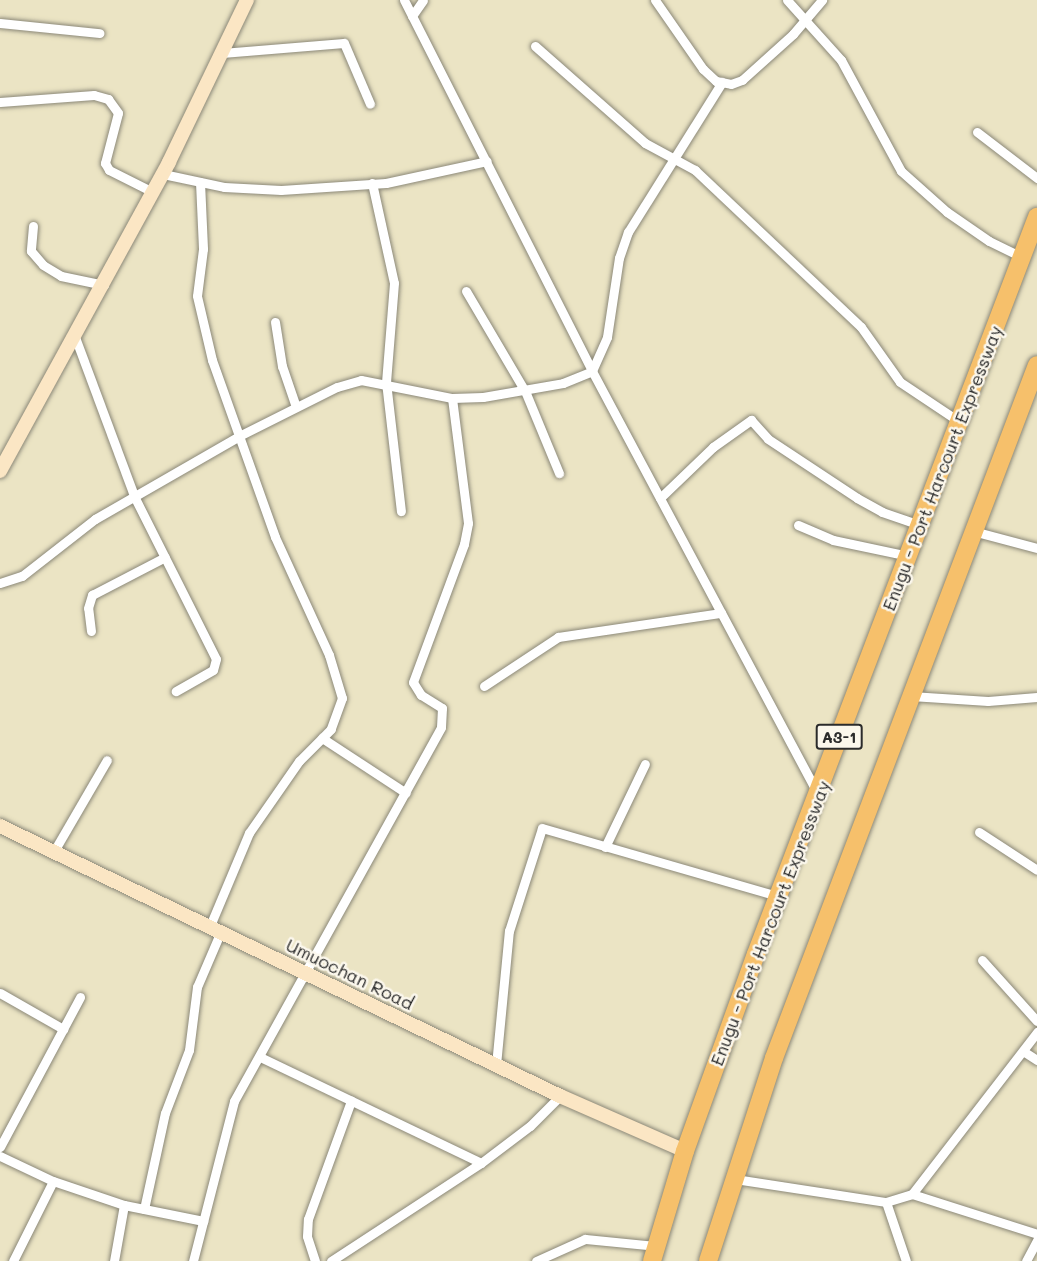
<!DOCTYPE html>
<style>
body{margin:0}
#map{position:relative;width:1037px;height:1261px;overflow:hidden;background:#ebe4c4;font-family:Mali,sans-serif}
div>[style]{position:absolute}
[style*='--x']{left:calc(var(--x)*1px);top:calc(var(--y)*1px);width:calc(var(--w)*1px);rotate:calc(var(--a)*1deg)}
.roads{filter:drop-shadow(0 0 2px #8b8878) drop-shadow(0 0 2px #8b8878)}
.street>*{height:9px;margin:-4.5px;padding:0 4.5px;transform-origin:4.5px;border-radius:4.5px;background:#fff}
.secondary>*{height:14px;margin:-7px;padding:0 7px;transform-origin:7px;border-radius:7px;background:#fbe6c4}
.highway>*{height:18px;margin:-9px;padding:0 9px;transform-origin:9px;border-radius:9px;background:#f6c06b}
span{translate:-50% -50%;white-space:nowrap;text-align:center;line-height:1.15;-webkit-text-stroke:5px #fbf7ec;paint-order:stroke}
.shield-label span{padding:2px 4px;background:#fbf7ec;border:2px solid;border-radius:4px;-webkit-text-stroke-width:0}
.shield-label{font-size:16px;color:#2b2b2b;font-weight:700}
.street-label{font-size:18px;color:#2b2b2b}
</style>
<div id="map">
<div class="roads">
<div class="street">
<i style="--x:404;--y:0;--w:416;--a:63.1"></i>
<i style="--x:592;--y:371;--w:478;--a:61.9"></i>
<i style="--x:655;--y:0;--w:84;--a:55.2"></i>
<i style="--x:703;--y:69;--w:18;--a:43"></i>
<i style="--x:716;--y:81;--w:15;--a:11"></i>
<i style="--x:731;--y:84;--w:12;--a:-20"></i>
<i style="--x:742;--y:80;--w:69;--a:-42"></i>
<i style="--x:793;--y:34;--w:45;--a:-49.5"></i>
<i style="--x:787;--y:0;--w:81;--a:48"></i>
<i style="--x:841;--y:60;--w:126;--a:61.6"></i>
<i style="--x:901;--y:171;--w:62;--a:41.7"></i>
<i style="--x:947;--y:212;--w:51;--a:34.6"></i>
<i style="--x:989;--y:241;--w:37;--a:26"></i>
<i style="--x:412;--y:16;--w:19;--a:-55"></i>
<i style="--x:0;--y:23;--w:100;--a:5.8"></i>
<i style="--x:535;--y:46;--w:147;--a:41.4"></i>
<i style="--x:645;--y:143;--w:57;--a:28.4"></i>
<i style="--x:695;--y:170;--w:228;--a:43.4"></i>
<i style="--x:861;--y:327;--w:67;--a:54.7"></i>
<i style="--x:900;--y:382;--w:72;--a:33.7"></i>
<i style="--x:222;--y:53;--w:122;--a:-4.7"></i>
<i style="--x:344;--y:43;--w:66;--a:66.9"></i>
<i style="--x:0;--y:102;--w:94;--a:-4.3"></i>
<i style="--x:94;--y:95;--w:15;--a:16"></i>
<i style="--x:108;--y:99;--w:17;--a:54"></i>
<i style="--x:118;--y:113;--w:52;--a:104.6"></i>
<i style="--x:105;--y:163;--w:8;--a:60"></i>
<i style="--x:109;--y:170;--w:49;--a:26.6"></i>
<i style="--x:977;--y:132;--w:76;--a:37.5"></i>
<i style="--x:163;--y:174;--w:62;--a:12"></i>
<i style="--x:224;--y:187;--w:57;--a:3"></i>
<i style="--x:281;--y:190;--w:105;--a:-3.8"></i>
<i style="--x:386;--y:183;--w:103;--a:-12.3"></i>
<i style="--x:200;--y:182;--w:67;--a:87.4"></i>
<i style="--x:203;--y:249;--w:47;--a:97.3"></i>
<i style="--x:197;--y:296;--w:66;--a:76.8"></i>
<i style="--x:212;--y:360;--w:188;--a:70.4"></i>
<i style="--x:275;--y:537;--w:130;--a:65.4"></i>
<i style="--x:329;--y:655;--w:45;--a:73.2"></i>
<i style="--x:342;--y:698;--w:33;--a:110"></i>
<i style="--x:331;--y:729;--w:45;--a:135"></i>
<i style="--x:299;--y:761;--w:88;--a:124.8"></i>
<i style="--x:249;--y:833;--w:101;--a:112.8"></i>
<i style="--x:372;--y:183;--w:102;--a:77.6"></i>
<i style="--x:394;--y:283;--w:99;--a:94.6"></i>
<i style="--x:386;--y:382;--w:130;--a:83.4"></i>
<i style="--x:33;--y:226;--w:25;--a:95"></i>
<i style="--x:31;--y:251;--w:18;--a:49"></i>
<i style="--x:43;--y:265;--w:21;--a:31"></i>
<i style="--x:61;--y:276;--w:44;--a:11.8"></i>
<i style="--x:466;--y:291;--w:116;--a:59.5"></i>
<i style="--x:525;--y:391;--w:89;--a:67.5"></i>
<i style="--x:275;--y:322;--w:45;--a:81"></i>
<i style="--x:282;--y:366;--w:43;--a:71.1"></i>
<i style="--x:75;--y:337;--w:172;--a:69.6"></i>
<i style="--x:135;--y:498;--w:180;--a:63.3"></i>
<i style="--x:216;--y:659;--w:11;--a:105"></i>
<i style="--x:213;--y:670;--w:43;--a:150.4"></i>
<i style="--x:660;--y:498;--w:74;--a:-43.9"></i>
<i style="--x:713;--y:447;--w:47;--a:-35.4"></i>
<i style="--x:751;--y:420;--w:25;--a:48"></i>
<i style="--x:768;--y:439;--w:107;--a:33.5"></i>
<i style="--x:857;--y:498;--w:29;--a:29"></i>
<i style="--x:882;--y:512;--w:40;--a:18.9"></i>
<i style="--x:798;--y:525;--w:38;--a:23"></i>
<i style="--x:833;--y:540;--w:78;--a:11.9"></i>
<i style="--x:973;--y:531;--w:66;--a:14.9"></i>
<i style="--x:0;--y:583;--w:23;--a:-18"></i>
<i style="--x:22;--y:576;--w:93;--a:-38"></i>
<i style="--x:95;--y:519;--w:168;--a:-29.9"></i>
<i style="--x:241;--y:435;--w:107;--a:-26.6"></i>
<i style="--x:337;--y:387;--w:25;--a:-16"></i>
<i style="--x:361;--y:380;--w:93;--a:11.2"></i>
<i style="--x:452;--y:398;--w:31;--a:-2"></i>
<i style="--x:483;--y:397;--w:81;--a:-9.9"></i>
<i style="--x:563;--y:383;--w:31;--a:-22"></i>
<i style="--x:592;--y:371;--w:37;--a:-66"></i>
<i style="--x:607;--y:337;--w:80;--a:-81.4"></i>
<i style="--x:619;--y:258;--w:28;--a:-71"></i>
<i style="--x:628;--y:232;--w:177;--a:-57.9"></i>
<i style="--x:91;--y:631;--w:23;--a:-97"></i>
<i style="--x:88;--y:608;--w:14;--a:-73"></i>
<i style="--x:92;--y:595;--w:82;--a:-27.5"></i>
<i style="--x:484;--y:686;--w:89;--a:-33.5"></i>
<i style="--x:558;--y:637;--w:165;--a:-8.4"></i>
<i style="--x:911;--y:696;--w:77;--a:3.7"></i>
<i style="--x:988;--y:701;--w:49;--a:-4.7"></i>
<i style="--x:322;--y:738;--w:100;--a:33.2"></i>
<i style="--x:979;--y:832;--w:69;--a:33.2"></i>
<i style="--x:605;--y:847;--w:92;--a:-64.3"></i>
<i style="--x:54;--y:851;--w:105;--a:-59.8"></i>
<i style="--x:982;--y:960;--w:82;--a:48"></i>
<i style="--x:0;--y:993;--w:73;--a:29.7"></i>
<i style="--x:1023;--y:1051;--w:17;--a:33"></i>
<i style="--x:260;--y:1057;--w:245;--a:25.6"></i>
<i style="--x:496;--y:1065;--w:135;--a:-84.5"></i>
<i style="--x:509;--y:931;--w:108;--a:-72.2"></i>
<i style="--x:542;--y:828;--w:246;--a:16.1"></i>
<i style="--x:0;--y:1147;--w:170;--a:-61.9"></i>
<i style="--x:0;--y:1156;--w:59;--a:25.3"></i>
<i style="--x:53;--y:1181;--w:75;--a:18.7"></i>
<i style="--x:124;--y:1205;--w:81;--a:11.4"></i>
<i style="--x:735;--y:1179;--w:153;--a:8.7"></i>
<i style="--x:886;--y:1202;--w:27;--a:-17"></i>
<i style="--x:912;--y:1194;--w:205;--a:-52.3"></i>
<i style="--x:912;--y:1194;--w:131;--a:17.7"></i>
<i style="--x:886;--y:1202;--w:62;--a:71.3"></i>
<i style="--x:144;--y:1209;--w:98;--a:-77.7"></i>
<i style="--x:165;--y:1113;--w:67;--a:-69.1"></i>
<i style="--x:189;--y:1050;--w:64;--a:-82.8"></i>
<i style="--x:197;--y:987;--w:61;--a:-66.8"></i>
<i style="--x:13;--y:1261;--w:89;--a:-63.4"></i>
<i style="--x:114;--y:1261;--w:57;--a:-79.9"></i>
<i style="--x:193;--y:1261;--w:165;--a:-75.6"></i>
<i style="--x:234;--y:1101;--w:427;--a:-61"></i>
<i style="--x:441;--y:727;--w:19;--a:-87"></i>
<i style="--x:442;--y:708;--w:25;--a:-148"></i>
<i style="--x:421;--y:695;--w:15;--a:-122"></i>
<i style="--x:413;--y:682;--w:147;--a:-69.7"></i>
<i style="--x:464;--y:544;--w:21;--a:-79"></i>
<i style="--x:468;--y:523;--w:126;--a:-97.3"></i>
<i style="--x:315;--y:1261;--w:26;--a:-108"></i>
<i style="--x:307;--y:1236;--w:17;--a:-87"></i>
<i style="--x:308;--y:1219;--w:126;--a:-70"></i>
<i style="--x:331;--y:1261;--w:179;--a:-33.2"></i>
<i style="--x:481;--y:1163;--w:61;--a:-37.1"></i>
<i style="--x:530;--y:1126;--w:42;--a:-45"></i>
<i style="--x:536;--y:1261;--w:54;--a:-24.2"></i>
<i style="--x:585;--y:1239;--w:71;--a:5.6"></i>
<i style="--x:1026;--y:1261;--w:24;--a:-62"></i>
</div>
<div class="secondary">
<i style="--x:0;--y:471;--w:352;--a:-61.3"></i>
<i style="--x:169;--y:162;--w:180;--a:-64.3"></i>
<i style="--x:0;--y:826;--w:622;--a:25.74"></i>
<i style="--x:560;--y:1096;--w:137;--a:23.7"></i>
</div>
<div class="highway">
<i style="--x:652;--y:1261;--w:115;--a:-73.3"></i>
<i style="--x:685;--y:1151;--w:209;--a:-70.2"></i>
<i style="--x:756;--y:954;--w:789;--a:-69.13"></i>
<i style="--x:708;--y:1261;--w:213;--a:-72"></i>
<i style="--x:774;--y:1058;--w:741;--a:-69.22"></i>
</div>
</div>
<div class="shield-label">
<span style="left:839px;top:737px">A3-1</span>
</div>
<div class="street-label">
<span style="left:942px;top:468px;rotate:-69deg">Enugu - Port Harcourt Expressway</span>
<span style="left:770px;top:923px;rotate:-69deg">Enugu - Port Harcourt Expressway</span>
<span style="left:350px;top:974px;rotate:26deg">Umuochan Road</span>
</div>
</div>
